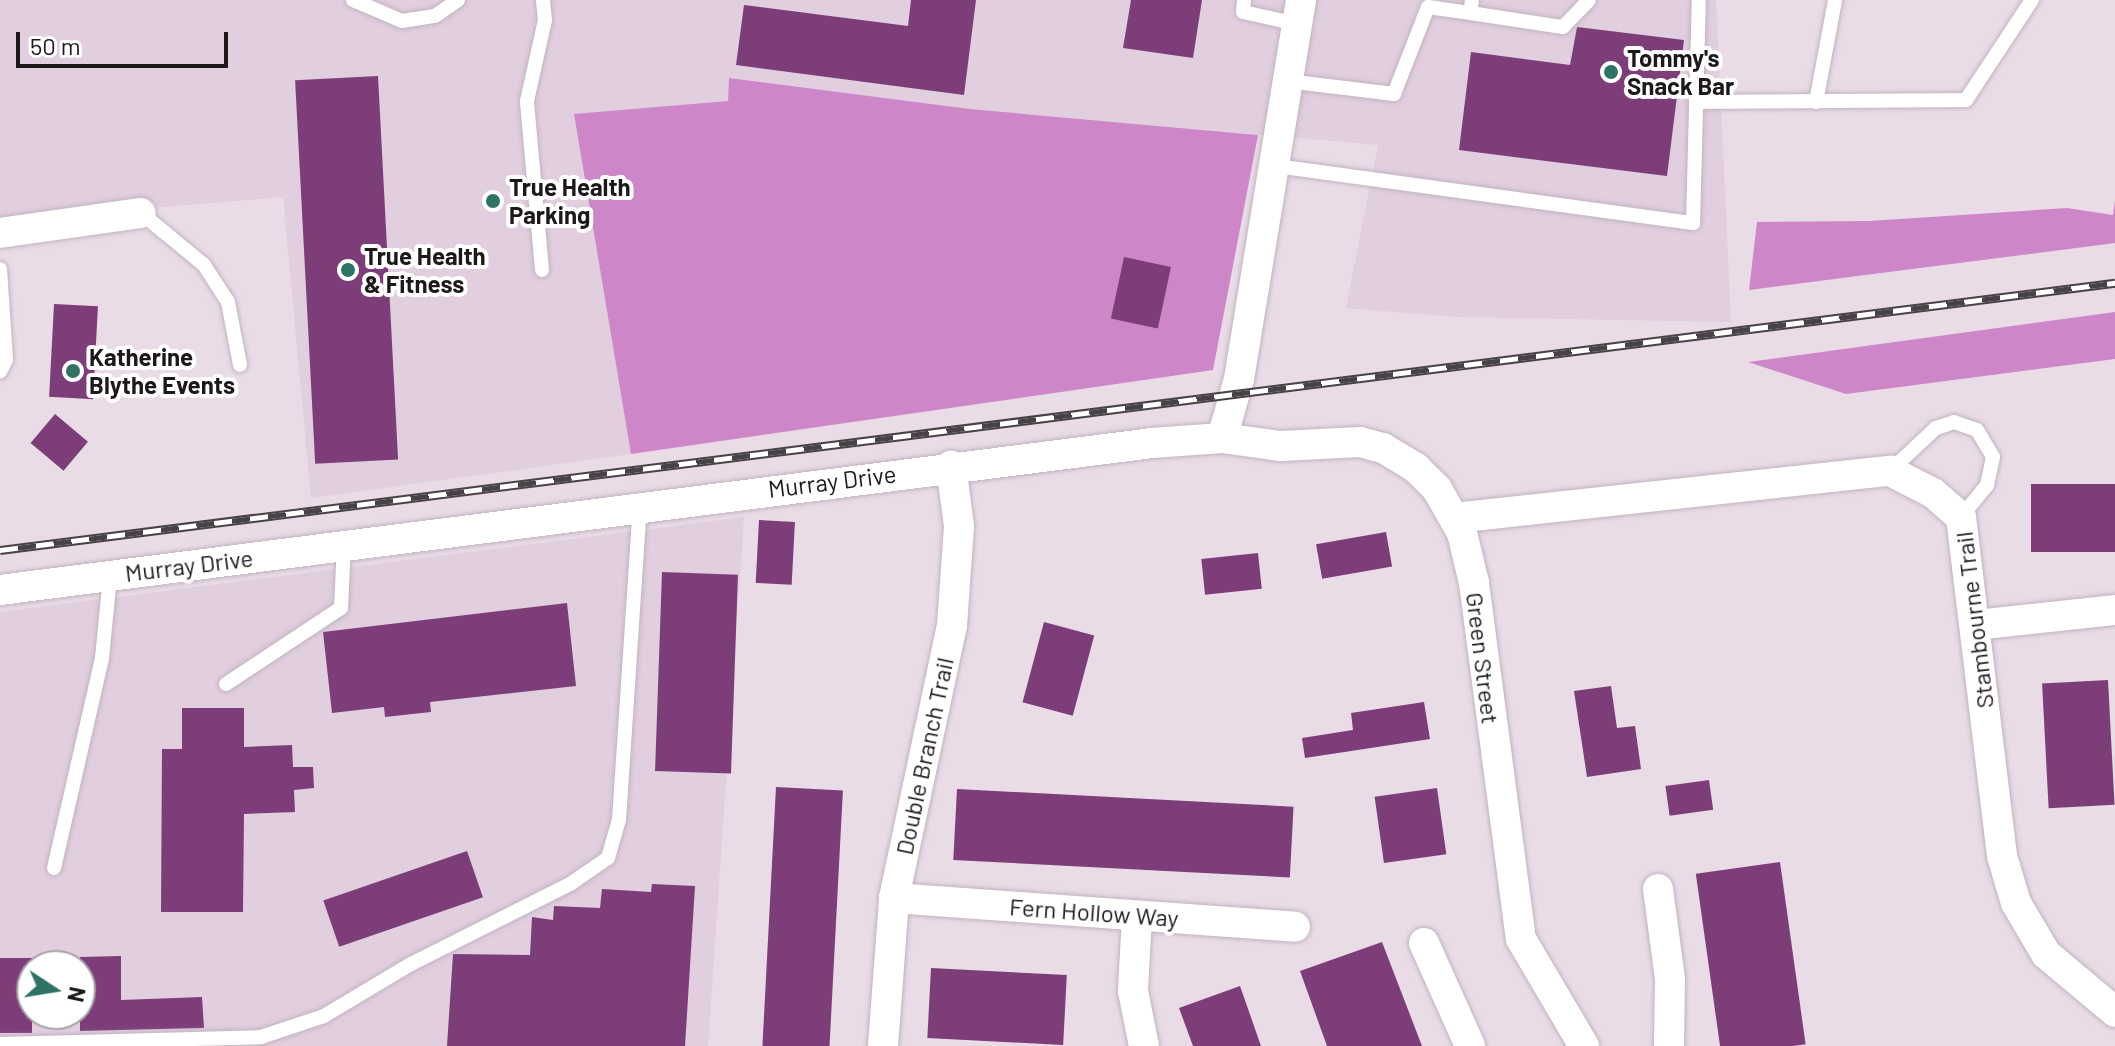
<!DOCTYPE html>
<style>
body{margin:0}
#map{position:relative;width:2115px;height:1046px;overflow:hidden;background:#e9dce7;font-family:Barlow,sans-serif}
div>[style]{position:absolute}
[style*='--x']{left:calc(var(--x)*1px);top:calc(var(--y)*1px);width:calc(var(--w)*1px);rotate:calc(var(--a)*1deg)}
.built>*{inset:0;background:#e1cedf}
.forest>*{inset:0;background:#cd87c8}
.building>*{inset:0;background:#7d3d79;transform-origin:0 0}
.roads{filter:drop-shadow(0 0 2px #c1b4bf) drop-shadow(0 0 2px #c1b4bf)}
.service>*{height:14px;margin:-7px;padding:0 7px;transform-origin:7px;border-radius:7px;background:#fff}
.minor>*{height:30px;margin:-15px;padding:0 15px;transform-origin:15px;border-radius:15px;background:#fff}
.rail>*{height:9px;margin-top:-4.5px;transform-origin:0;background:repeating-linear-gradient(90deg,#fff 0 18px,#484247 0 36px);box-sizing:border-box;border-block:2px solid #484247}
.dots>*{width:22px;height:22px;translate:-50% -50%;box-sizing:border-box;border:4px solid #fff;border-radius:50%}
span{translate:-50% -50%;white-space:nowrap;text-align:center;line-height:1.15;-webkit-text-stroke:8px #fff;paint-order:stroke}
.poi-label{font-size:24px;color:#1d181c;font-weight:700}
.left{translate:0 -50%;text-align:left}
.street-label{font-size:24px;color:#1d181c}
.north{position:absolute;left:16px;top:950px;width:80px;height:80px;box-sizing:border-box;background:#fff;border:2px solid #a5a3a4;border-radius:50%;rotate:102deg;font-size:22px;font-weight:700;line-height:32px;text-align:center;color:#1d181c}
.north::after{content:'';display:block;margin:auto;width:28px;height:36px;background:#2e7366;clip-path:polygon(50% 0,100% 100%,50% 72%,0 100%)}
.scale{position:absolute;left:16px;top:32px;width:212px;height:36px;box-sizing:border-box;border:4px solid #1d181c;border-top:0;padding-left:10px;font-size:24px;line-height:28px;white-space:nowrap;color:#1d181c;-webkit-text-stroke:6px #fff;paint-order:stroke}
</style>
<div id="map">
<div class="built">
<i style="clip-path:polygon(0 0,1716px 0,1731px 322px,1455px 317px,1346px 308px,1378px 145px,970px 109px,729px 78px,728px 101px,574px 115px,631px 454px,311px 498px,283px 197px,0 221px)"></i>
<i style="clip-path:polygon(evenodd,744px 517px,708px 1046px,0 1046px,0 612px,744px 517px,32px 966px,80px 966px,80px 1014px,32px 1014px,32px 966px)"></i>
</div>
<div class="forest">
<i style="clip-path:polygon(729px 78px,970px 109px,1258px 135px,1213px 370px,631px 454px,574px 114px,728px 101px)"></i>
<i style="clip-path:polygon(2115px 200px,2115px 243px,1749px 290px,1757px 222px,1869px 221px,2067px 208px,2113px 215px)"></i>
<i style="clip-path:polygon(2115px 312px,2115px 359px,1846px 394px,1748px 362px)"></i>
</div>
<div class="building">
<i style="clip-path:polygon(911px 0,976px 0,964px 95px,736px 65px,744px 5px,908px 26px)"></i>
<i style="clip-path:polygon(1131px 0,1202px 0,1193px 58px,1123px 48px)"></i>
<i style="clip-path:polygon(1577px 27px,1684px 40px,1667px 176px,1459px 150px,1471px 52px,1570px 65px)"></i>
<i style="left:378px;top:76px;width:384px;height:83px;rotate:87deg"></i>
<i style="left:1124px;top:257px;width:48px;height:63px;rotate:12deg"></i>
<i style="left:54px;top:304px;width:44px;height:93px;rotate:3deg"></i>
<i style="left:55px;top:414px;width:43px;height:38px;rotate:40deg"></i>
<i style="left:2115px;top:484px;width:68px;height:84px;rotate:90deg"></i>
<i style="left:759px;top:520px;width:36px;height:63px;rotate:3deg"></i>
<i style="left:1386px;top:532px;width:35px;height:71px;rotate:80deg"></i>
<i style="left:1258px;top:553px;width:36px;height:57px;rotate:84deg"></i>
<i style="left:662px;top:572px;width:76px;height:199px;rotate:2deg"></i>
<i style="clip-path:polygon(567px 603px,576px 686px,430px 702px,431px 712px,385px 717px,384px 707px,332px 713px,323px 632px)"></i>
<i style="left:1044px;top:622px;width:52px;height:83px;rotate:15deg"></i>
<i style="left:2108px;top:680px;width:125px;height:66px;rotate:87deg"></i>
<i style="clip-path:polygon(1611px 686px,1617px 728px,1635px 726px,1641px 769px,1587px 777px,1574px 691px)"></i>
<i style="clip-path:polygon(1424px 702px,1430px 739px,1305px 758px,1302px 738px,1353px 730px,1351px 713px)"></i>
<i style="clip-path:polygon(182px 708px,244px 708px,244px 747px,292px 745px,293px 767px,313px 767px,314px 788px,294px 790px,295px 812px,244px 814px,243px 912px,161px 912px,162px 749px,182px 749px)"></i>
<i style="left:1709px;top:780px;width:30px;height:44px;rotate:82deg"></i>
<i style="left:776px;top:787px;width:67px;height:260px;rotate:3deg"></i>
<i style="left:1437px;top:788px;width:67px;height:63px;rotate:82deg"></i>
<i style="left:957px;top:789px;width:337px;height:71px;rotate:3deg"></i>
<i style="left:467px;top:851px;width:49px;height:152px;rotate:71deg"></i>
<i style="left:1780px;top:862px;width:184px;height:85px;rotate:82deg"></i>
<i style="clip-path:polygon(652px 884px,695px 886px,685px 1046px,447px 1046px,453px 954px,530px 955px,532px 917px,553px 920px,554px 906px,600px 908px,602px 889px,651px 892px)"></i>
<i style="clip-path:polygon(1382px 942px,1422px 1046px,1327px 1046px,1300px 971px)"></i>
<i style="clip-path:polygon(121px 956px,121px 1000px,202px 997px,204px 1028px,80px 1031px,80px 957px)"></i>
<i style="left:32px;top:958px;width:75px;height:32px;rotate:90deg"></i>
<i style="left:931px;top:968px;width:136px;height:70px;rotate:3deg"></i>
<i style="clip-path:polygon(1240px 986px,1261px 1046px,1193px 1046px,1179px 1008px)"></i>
</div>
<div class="roads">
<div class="service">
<i style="--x:353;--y:0;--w:53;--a:23.2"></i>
<i style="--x:402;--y:21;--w:33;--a:-9"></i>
<i style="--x:435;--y:16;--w:28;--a:-35"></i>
<i style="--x:1244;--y:0;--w:12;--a:95"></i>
<i style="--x:1243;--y:12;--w:55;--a:12.5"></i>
<i style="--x:1470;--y:13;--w:94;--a:8.6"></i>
<i style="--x:1563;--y:27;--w:37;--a:-46"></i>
<i style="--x:1287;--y:81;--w:108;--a:6.9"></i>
<i style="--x:1394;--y:94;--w:93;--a:-68.7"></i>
<i style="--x:1428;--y:7;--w:42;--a:8.1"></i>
<i style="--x:1470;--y:13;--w:13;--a:-81"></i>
<i style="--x:1696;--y:102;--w:270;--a:-0.4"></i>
<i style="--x:1966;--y:100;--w:120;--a:-56.6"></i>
<i style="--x:1816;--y:102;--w:104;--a:-79.4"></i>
<i style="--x:1276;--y:166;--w:421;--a:7.8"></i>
<i style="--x:1693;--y:223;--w:223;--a:-88.5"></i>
<i style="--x:141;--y:213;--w:82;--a:39.5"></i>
<i style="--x:204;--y:265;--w:44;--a:57"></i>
<i style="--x:228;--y:302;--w:64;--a:79.2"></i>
<i style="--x:0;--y:269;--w:91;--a:86.2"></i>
<i style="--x:6;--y:360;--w:13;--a:117"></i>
<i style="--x:542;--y:270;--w:170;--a:-95.1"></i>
<i style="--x:527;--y:101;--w:83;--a:-77.5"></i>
<i style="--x:545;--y:20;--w:20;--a:-96"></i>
<i style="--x:1890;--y:471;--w:63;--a:-43.1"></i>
<i style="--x:1936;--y:428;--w:19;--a:-18"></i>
<i style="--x:1954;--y:422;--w:24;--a:19"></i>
<i style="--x:1977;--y:430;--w:31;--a:59"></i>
<i style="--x:1993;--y:457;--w:29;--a:102"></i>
<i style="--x:1987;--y:485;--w:41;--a:129.1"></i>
<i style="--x:226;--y:684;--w:138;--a:-33.5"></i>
<i style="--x:341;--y:608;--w:63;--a:-87.3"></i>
<i style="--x:54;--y:868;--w:215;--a:-77.1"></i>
<i style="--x:102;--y:658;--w:82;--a:-84.4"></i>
<i style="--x:0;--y:1044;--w:261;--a:-1.5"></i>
<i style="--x:261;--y:1037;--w:66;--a:-18.4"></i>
<i style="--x:324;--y:1016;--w:101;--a:-30.9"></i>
<i style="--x:411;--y:964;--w:178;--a:-26.7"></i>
<i style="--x:570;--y:884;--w:46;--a:-34.4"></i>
<i style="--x:608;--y:858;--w:40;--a:-74"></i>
<i style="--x:619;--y:820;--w:314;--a:-86.2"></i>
</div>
<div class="minor">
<i style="--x:0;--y:233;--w:142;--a:-8.1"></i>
<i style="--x:1222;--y:438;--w:61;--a:-73.9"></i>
<i style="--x:1239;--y:379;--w:384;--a:-80.7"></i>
<i style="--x:1454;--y:518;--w:439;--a:-6.2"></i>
<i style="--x:1890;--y:471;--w:48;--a:27.1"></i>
<i style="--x:1933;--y:493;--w:37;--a:41"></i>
<i style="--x:1961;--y:517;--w:341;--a:83.1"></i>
<i style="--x:2002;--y:856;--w:49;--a:73.4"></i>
<i style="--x:2016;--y:903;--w:59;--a:59.5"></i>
<i style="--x:2046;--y:954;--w:90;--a:40"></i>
<i style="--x:0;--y:590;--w:1161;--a:-7.27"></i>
<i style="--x:1152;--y:443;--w:70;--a:-4.1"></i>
<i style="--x:1222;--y:438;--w:60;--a:7.7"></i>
<i style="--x:1281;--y:446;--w:79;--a:-2.9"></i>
<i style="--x:1360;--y:442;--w:24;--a:15"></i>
<i style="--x:1383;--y:448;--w:39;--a:31"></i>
<i style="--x:1416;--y:468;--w:30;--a:45"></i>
<i style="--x:1437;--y:489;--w:51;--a:60.4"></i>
<i style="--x:1462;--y:533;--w:51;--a:76.5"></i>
<i style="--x:1474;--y:583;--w:359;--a:82.5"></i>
<i style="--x:1521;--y:939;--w:124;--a:59.5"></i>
<i style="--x:1975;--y:625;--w:141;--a:-6.1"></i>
<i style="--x:1658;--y:889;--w:91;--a:82.4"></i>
<i style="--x:1670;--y:979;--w:67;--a:90.9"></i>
<i style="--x:894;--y:898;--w:402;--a:4.1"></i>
<i style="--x:1137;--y:916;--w:75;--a:93.1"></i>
<i style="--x:1133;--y:991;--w:56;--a:78.7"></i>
<i style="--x:1424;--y:943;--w:113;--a:65.9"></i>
<i style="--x:883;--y:1046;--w:148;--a:-85.7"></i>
<i style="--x:894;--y:898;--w:278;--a:-78"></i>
<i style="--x:952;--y:626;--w:100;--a:-86"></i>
<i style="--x:959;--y:526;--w:61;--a:-97.6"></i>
</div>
</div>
<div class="rail">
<i style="--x:0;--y:550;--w:2132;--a:-7.2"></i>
</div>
<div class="dots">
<i style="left:1611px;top:72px;background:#2e7366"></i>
<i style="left:493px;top:201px;background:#2e7366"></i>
<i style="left:348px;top:270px;background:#2e7366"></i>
<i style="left:73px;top:371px;background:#2e7366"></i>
</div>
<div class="poi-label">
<span class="left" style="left:1627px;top:72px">Tommy's<br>Snack Bar</span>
<span class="left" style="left:509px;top:201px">True Health<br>Parking</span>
<span class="left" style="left:364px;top:270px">True Health<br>&amp; Fitness</span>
<span class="left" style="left:89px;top:371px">Katherine<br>Blythe Events</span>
</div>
<div class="street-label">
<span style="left:832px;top:481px;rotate:-7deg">Murray Drive</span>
<span style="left:189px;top:565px;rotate:-7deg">Murray Drive</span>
<span style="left:1974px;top:620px;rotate:-97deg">Stambourne Trail</span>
<span style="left:1483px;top:658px;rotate:83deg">Green Street</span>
<span style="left:924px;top:756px;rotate:-78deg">Double Branch Trail</span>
<span style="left:1094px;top:912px;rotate:4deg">Fern Hollow Way</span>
</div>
<div class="north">N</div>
<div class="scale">50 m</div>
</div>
